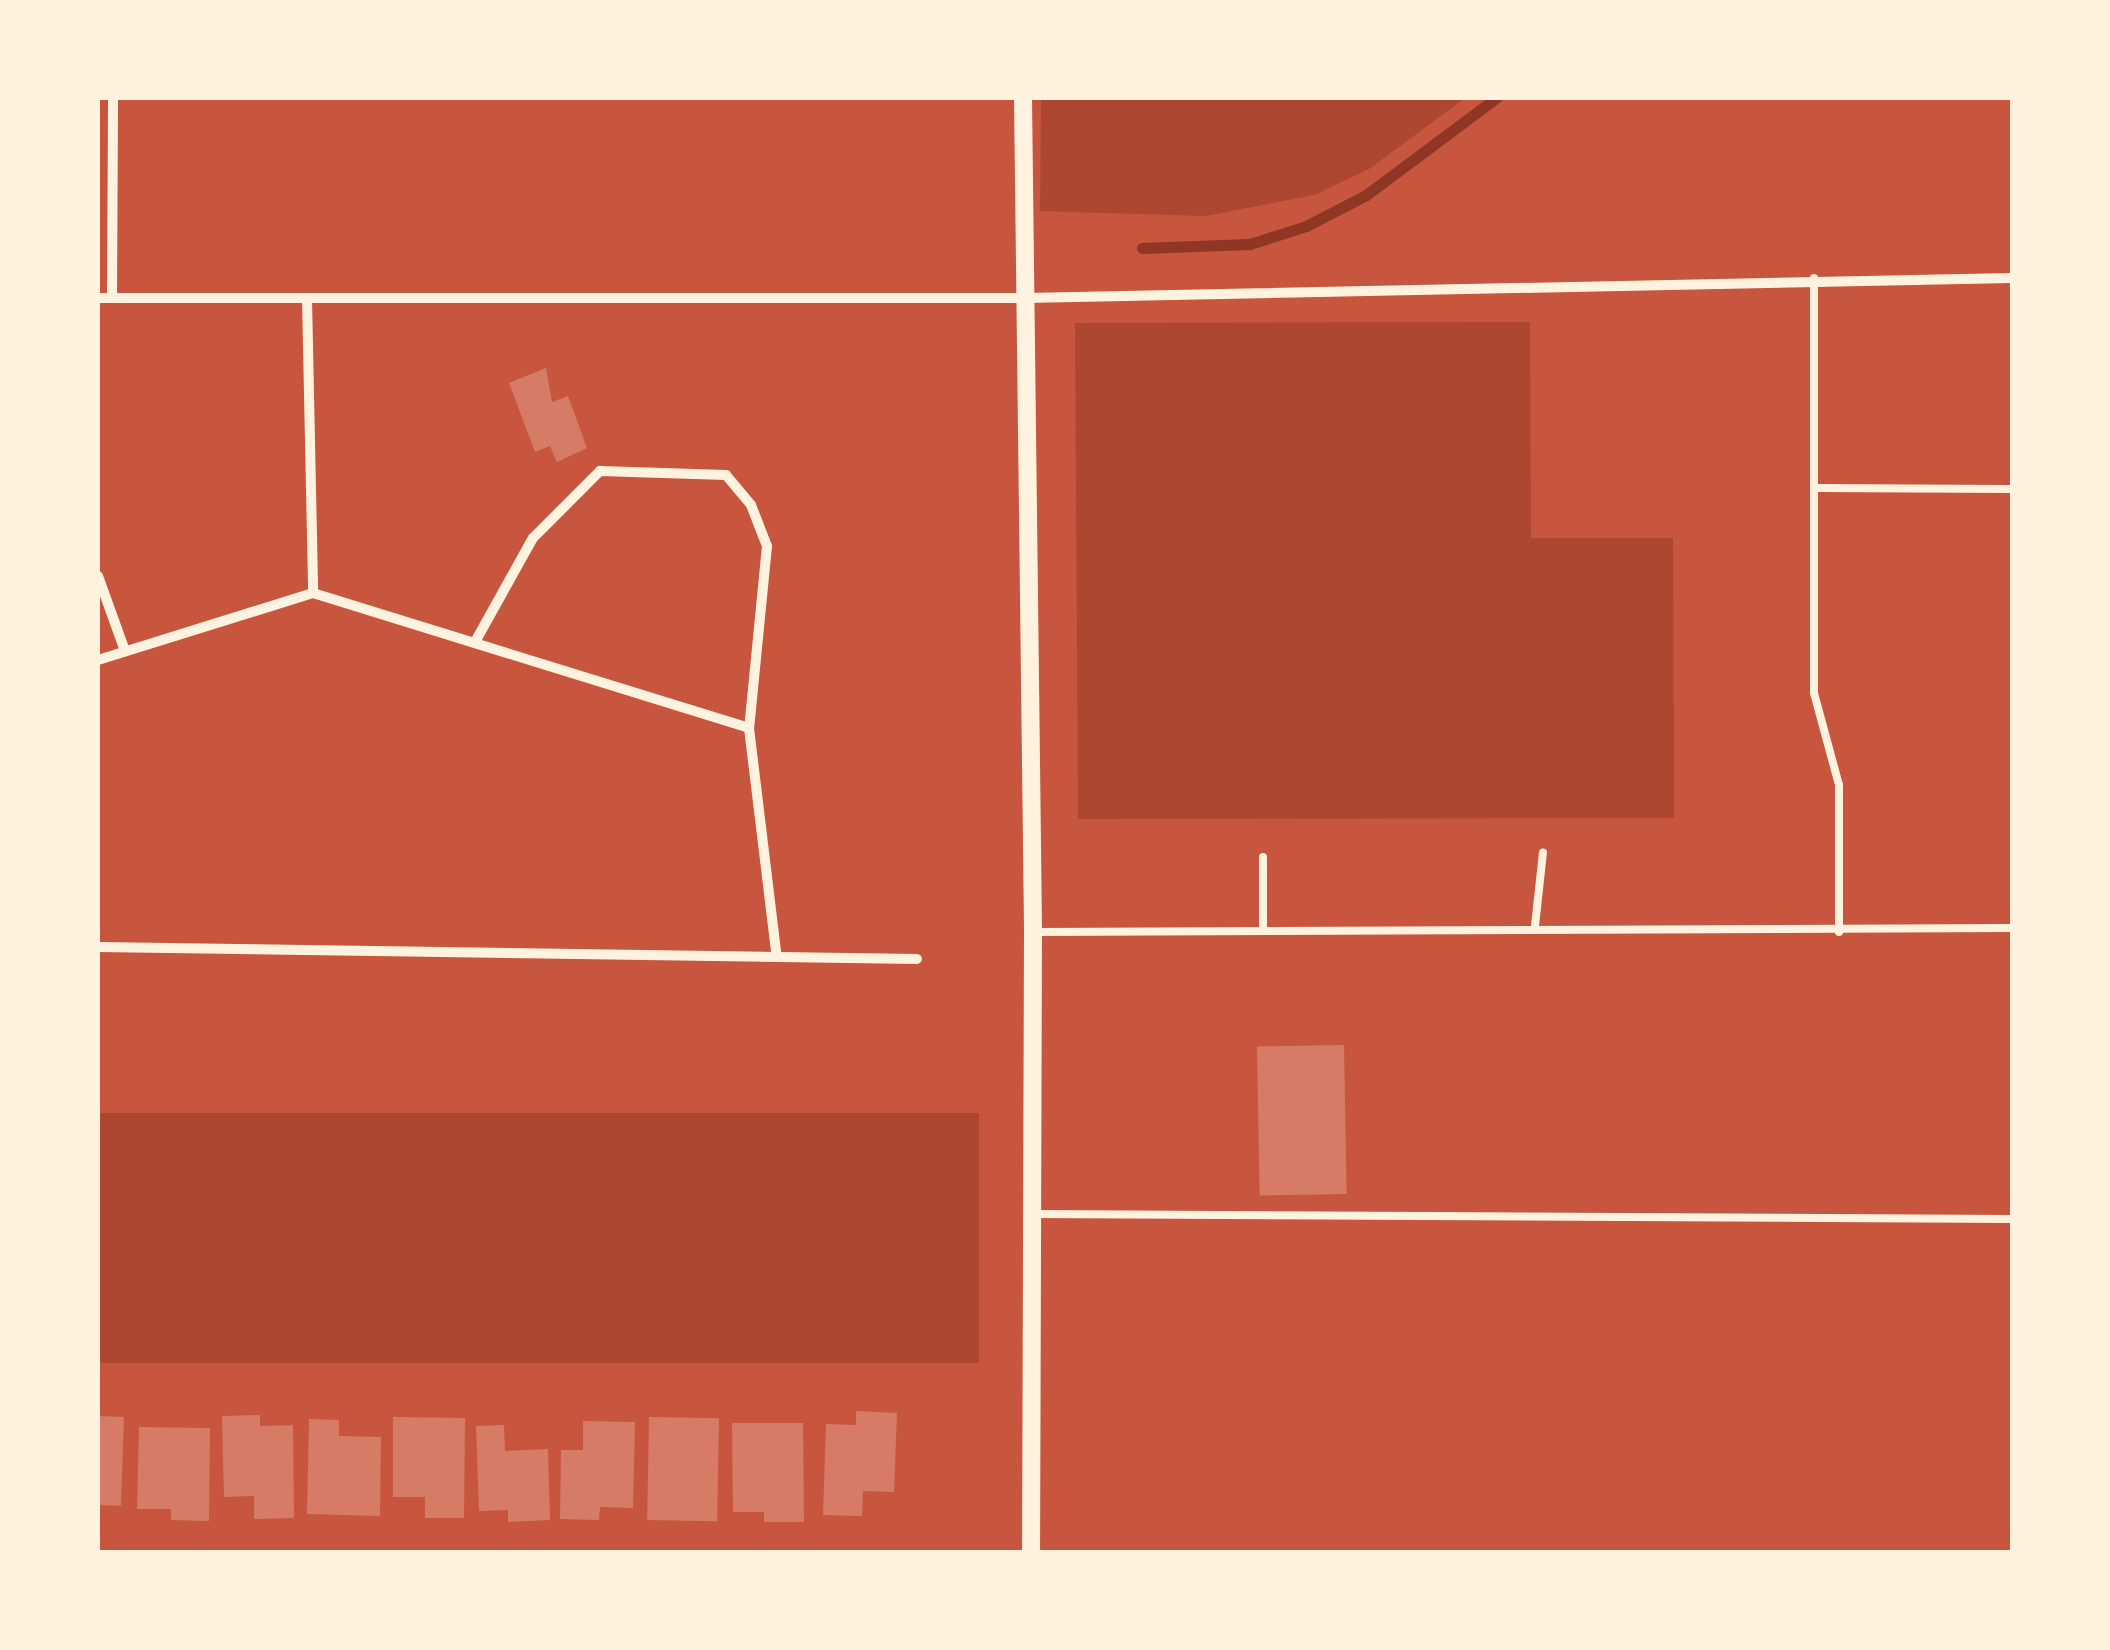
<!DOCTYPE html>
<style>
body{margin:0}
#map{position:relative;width:2110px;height:1650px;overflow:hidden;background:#c8553d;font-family:Commissioner,sans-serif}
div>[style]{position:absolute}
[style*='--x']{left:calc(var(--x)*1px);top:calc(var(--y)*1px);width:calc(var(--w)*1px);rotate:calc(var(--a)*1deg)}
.green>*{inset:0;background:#ae4732;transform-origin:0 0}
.stream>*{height:11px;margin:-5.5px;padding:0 5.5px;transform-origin:5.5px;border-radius:5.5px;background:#8f3625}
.building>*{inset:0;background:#d67c66;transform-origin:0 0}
.service>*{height:8px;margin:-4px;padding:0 4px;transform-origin:4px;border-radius:4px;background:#fff3e0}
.minor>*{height:10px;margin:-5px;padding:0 5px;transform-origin:5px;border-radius:5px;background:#fff3e0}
.tertiary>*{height:18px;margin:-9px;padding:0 9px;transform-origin:9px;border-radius:9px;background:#fff3e0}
span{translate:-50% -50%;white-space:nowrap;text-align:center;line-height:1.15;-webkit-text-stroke:8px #fff3e0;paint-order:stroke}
.frame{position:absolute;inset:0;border:100px solid #fff3e0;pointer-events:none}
</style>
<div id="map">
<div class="green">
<i style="clip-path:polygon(1041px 98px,1465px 98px,1369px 169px,1314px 195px,1206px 216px,1040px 211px)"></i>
<i style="clip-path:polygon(1530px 322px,1531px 538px,1673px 538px,1674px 818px,1078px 819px,1075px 323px)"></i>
<i style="left:98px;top:1113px;width:881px;height:250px"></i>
</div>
<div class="stream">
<i style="--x:1142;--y:248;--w:108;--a:-2.1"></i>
<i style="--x:1250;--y:244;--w:59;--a:-17.8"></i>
<i style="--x:1306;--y:226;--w:68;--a:-27.3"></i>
<i style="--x:1366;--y:195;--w:162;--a:-36.7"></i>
</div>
<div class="building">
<i style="clip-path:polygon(546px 368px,552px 402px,568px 396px,587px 448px,557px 462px,550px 446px,535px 452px,509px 383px)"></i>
<i style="left:1344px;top:1045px;width:149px;height:87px;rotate:89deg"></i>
<i style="clip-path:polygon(856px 1411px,897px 1413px,894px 1492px,863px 1491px,862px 1516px,823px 1515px,826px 1424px,856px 1425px)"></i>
<i style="clip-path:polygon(260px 1415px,260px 1426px,293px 1425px,294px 1518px,254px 1519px,254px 1496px,224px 1497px,222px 1416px)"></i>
<i style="left:98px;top:1416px;width:26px;height:89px;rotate:2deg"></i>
<i style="clip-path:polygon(393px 1417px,465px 1418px,464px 1518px,425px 1518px,425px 1497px,393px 1497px)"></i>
<i style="left:649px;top:1417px;width:70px;height:103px;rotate:1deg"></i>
<i style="clip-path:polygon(309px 1419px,339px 1420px,339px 1436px,381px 1437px,380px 1516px,307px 1514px)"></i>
<i style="clip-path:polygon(583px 1421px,635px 1422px,633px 1508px,600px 1507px,599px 1520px,560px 1519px,561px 1450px,583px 1450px)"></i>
<i style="clip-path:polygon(732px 1423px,803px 1423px,804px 1522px,764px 1522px,764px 1512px,733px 1512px)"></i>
<i style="clip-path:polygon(504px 1425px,505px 1451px,548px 1449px,550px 1520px,508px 1522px,508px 1510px,479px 1511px,476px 1426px)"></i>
<i style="clip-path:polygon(139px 1427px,210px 1428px,209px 1521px,171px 1520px,171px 1509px,137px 1509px)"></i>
</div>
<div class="service">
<i style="--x:1814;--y:278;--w:415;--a:90"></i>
<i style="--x:1814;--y:693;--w:95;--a:74.8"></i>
<i style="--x:1839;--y:785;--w:147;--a:90"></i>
<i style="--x:1818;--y:488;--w:194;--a:0.3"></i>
<i style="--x:1263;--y:857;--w:70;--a:90"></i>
<i style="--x:1535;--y:926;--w:74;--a:-83.8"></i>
<i style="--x:1033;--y:932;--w:979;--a:-0.23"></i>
<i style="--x:1033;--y:1214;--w:979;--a:0.29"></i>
</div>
<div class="minor">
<i style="--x:98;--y:298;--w:927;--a:0"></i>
<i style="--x:1025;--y:298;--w:987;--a:-1.16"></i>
<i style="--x:112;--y:298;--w:200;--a:-89.7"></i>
<i style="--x:307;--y:298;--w:295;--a:88.8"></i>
<i style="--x:98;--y:576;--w:80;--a:70.2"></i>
<i style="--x:475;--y:642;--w:119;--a:-60.9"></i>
<i style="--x:533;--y:538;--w:95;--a:-45"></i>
<i style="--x:600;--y:471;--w:126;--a:1.8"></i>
<i style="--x:726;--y:475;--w:39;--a:50"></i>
<i style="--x:751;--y:505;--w:44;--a:68.7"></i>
<i style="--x:767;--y:546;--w:183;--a:95.6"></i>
<i style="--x:749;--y:728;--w:226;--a:83.1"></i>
<i style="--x:98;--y:660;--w:225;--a:-17.3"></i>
<i style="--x:313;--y:593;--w:456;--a:17.2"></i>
<i style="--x:98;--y:947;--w:819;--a:0.84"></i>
</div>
<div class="tertiary">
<i style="--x:1023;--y:98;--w:834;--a:89.31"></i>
<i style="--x:1033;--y:932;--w:620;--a:90.18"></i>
</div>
<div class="frame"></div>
</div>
